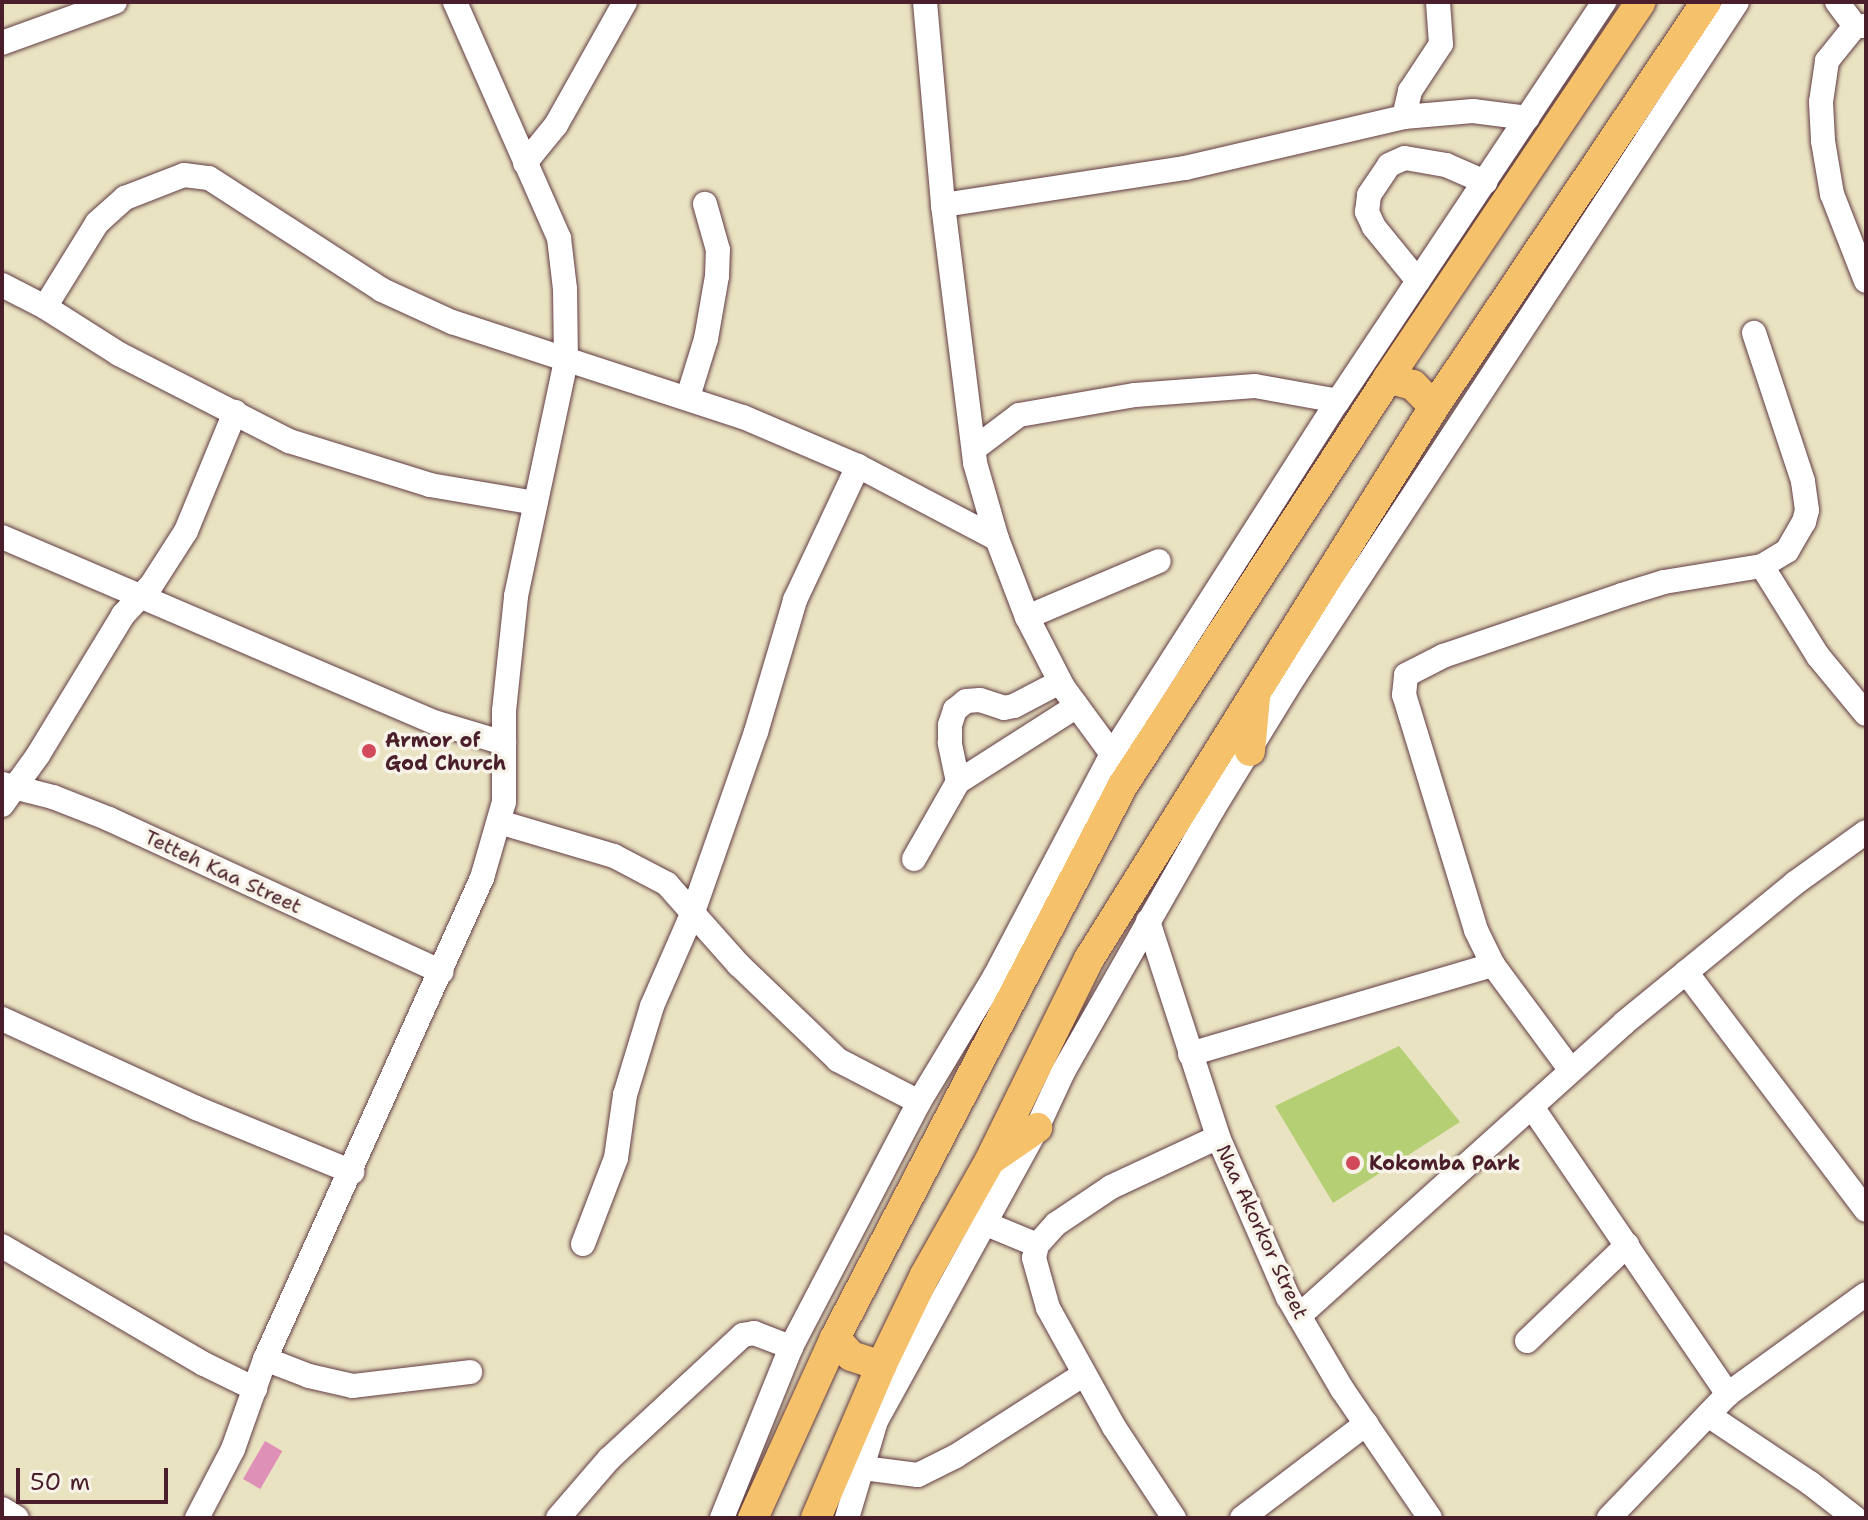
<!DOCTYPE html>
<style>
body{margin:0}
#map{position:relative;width:1868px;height:1520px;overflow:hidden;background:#eae3c2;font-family:"Shantell Sans",sans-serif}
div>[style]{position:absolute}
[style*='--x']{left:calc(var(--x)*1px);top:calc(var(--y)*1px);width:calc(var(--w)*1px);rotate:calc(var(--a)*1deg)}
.green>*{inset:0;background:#b5cf74}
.building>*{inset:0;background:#de90b6;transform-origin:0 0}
.roads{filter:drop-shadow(0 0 2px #623c42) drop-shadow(0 0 2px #623c42)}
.minor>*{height:24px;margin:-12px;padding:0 12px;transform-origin:12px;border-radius:12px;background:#fff}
.major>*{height:30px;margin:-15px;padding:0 15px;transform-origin:15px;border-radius:15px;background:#f5c16b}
.dots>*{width:22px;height:22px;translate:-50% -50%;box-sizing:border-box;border:4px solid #f7f3e8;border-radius:50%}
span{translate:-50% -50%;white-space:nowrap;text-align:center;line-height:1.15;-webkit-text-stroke:7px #f7f3e8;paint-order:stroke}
.poi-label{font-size:20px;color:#4a1f2b;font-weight:700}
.left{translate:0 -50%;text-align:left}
.street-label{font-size:20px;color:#4a1f2b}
.frame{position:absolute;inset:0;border:4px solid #4a1f2b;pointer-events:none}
.scale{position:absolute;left:16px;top:1468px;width:152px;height:36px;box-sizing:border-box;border:4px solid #4a1f2b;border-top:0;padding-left:10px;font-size:24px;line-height:28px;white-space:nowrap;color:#4a1f2b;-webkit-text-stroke:6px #f7f3e8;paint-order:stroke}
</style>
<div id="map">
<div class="green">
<i style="clip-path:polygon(1399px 1046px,1460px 1122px,1333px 1203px,1275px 1106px)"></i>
</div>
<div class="building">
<i style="left:265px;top:1441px;width:20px;height:44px;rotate:30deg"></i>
</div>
<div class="roads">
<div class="minor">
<i style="--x:925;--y:2;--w:204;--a:84.9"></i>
<i style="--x:943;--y:205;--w:260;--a:82.9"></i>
<i style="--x:975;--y:463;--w:79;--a:73.9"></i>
<i style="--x:997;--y:539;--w:84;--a:69"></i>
<i style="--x:1027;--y:617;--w:79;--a:62.8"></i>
<i style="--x:1063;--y:687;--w:83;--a:53.8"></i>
<i style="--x:1837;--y:2;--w:30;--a:53"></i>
<i style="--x:1855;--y:26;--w:11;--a:0"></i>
<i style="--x:1855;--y:26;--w:45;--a:128.7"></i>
<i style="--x:1827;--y:61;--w:41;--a:98.3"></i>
<i style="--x:1821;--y:102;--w:39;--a:87"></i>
<i style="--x:1823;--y:141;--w:54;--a:80.4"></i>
<i style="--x:1832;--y:194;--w:93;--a:68.7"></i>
<i style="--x:2;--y:43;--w:120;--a:-19.9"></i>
<i style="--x:1404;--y:117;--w:27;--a:-77"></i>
<i style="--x:1410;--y:91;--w:56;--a:-56.6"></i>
<i style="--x:1441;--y:44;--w:42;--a:-94.1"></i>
<i style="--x:525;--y:163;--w:49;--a:-50.8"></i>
<i style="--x:556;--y:125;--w:141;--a:-60.7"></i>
<i style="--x:943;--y:205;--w:245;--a:-8.7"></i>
<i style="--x:1185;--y:168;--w:225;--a:-13.1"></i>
<i style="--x:1404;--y:117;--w:69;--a:-5"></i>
<i style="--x:1473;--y:111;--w:55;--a:7.3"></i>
<i style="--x:1418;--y:281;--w:70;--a:-129.2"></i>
<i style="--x:1374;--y:227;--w:17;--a:-115"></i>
<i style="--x:1367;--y:212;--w:17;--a:-83"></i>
<i style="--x:1369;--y:195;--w:36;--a:-56"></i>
<i style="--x:1389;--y:165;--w:17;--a:-24"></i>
<i style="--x:1405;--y:158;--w:42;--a:9.7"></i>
<i style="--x:1446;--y:165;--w:43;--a:23.6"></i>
<i style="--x:2;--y:285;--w:48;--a:27.1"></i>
<i style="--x:45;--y:307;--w:88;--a:32.4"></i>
<i style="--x:119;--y:354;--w:191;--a:27.1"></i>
<i style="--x:289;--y:441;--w:148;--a:17.3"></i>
<i style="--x:430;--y:485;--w:107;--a:9.7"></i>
<i style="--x:45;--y:307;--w:99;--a:-58.2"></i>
<i style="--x:97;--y:223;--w:38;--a:-42"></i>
<i style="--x:125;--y:198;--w:63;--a:-21.3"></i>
<i style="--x:184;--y:175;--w:25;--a:7"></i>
<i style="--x:209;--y:178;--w:206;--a:32.9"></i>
<i style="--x:382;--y:290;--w:77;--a:24.6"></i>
<i style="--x:452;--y:322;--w:306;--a:18.1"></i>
<i style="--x:743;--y:417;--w:125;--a:23.1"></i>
<i style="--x:858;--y:466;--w:157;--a:27.7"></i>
<i style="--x:688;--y:397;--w:61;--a:-72.8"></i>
<i style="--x:706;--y:339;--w:64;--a:-80.1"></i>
<i style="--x:717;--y:276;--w:26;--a:-88"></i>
<i style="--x:718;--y:250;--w:48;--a:-105.8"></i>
<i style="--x:974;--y:449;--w:56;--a:-37.1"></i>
<i style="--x:1019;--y:415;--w:118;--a:-9.8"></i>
<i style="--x:1135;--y:395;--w:120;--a:-4.3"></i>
<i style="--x:1255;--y:386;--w:84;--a:10.2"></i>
<i style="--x:2;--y:537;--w:473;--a:23.2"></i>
<i style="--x:437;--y:723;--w:70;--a:16.6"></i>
<i style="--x:1762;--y:566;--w:106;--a:58.1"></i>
<i style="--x:1818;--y:656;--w:75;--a:50.4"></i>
<i style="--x:1027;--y:617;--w:143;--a:-23"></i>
<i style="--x:958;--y:782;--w:40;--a:-102"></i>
<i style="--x:950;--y:743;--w:18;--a:-90"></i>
<i style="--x:950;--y:725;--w:16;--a:-72"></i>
<i style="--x:955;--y:710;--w:14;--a:-39"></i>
<i style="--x:966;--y:701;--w:14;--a:-4"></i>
<i style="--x:980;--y:700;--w:25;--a:18"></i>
<i style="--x:1004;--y:708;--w:10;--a:-11"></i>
<i style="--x:1014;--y:706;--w:52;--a:-27.6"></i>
<i style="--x:2;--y:784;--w:53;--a:14.3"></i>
<i style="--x:53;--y:797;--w:60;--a:21.4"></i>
<i style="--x:109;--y:819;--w:366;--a:24.7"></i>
<i style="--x:2;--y:805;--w:62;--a:-54.2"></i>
<i style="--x:38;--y:755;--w:164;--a:-58.7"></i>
<i style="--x:123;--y:615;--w:42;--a:-46.9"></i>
<i style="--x:152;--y:584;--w:63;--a:-57.3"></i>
<i style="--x:186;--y:531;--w:129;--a:-67.6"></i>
<i style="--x:499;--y:822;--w:120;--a:16.5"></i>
<i style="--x:614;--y:856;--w:60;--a:27.8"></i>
<i style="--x:667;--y:884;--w:108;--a:48.4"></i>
<i style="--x:739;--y:965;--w:137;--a:43.8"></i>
<i style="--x:838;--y:1060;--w:91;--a:27.4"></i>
<i style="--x:914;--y:859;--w:89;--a:-60.3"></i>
<i style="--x:958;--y:782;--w:141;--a:-32.6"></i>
<i style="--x:1148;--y:921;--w:227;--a:72"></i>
<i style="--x:1218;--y:1137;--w:175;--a:66.4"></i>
<i style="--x:1288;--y:1297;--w:107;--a:59.6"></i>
<i style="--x:1342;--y:1389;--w:156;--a:55.7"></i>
<i style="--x:1686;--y:972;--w:298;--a:52.9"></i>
<i style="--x:2;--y:1019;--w:213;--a:24.6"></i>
<i style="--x:196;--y:1108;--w:169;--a:22.3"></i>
<i style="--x:1190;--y:1054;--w:316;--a:-16.4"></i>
<i style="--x:1570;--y:1069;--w:129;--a:-126.5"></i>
<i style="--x:1493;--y:965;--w:39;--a:-116"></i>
<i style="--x:1476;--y:930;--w:246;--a:-107"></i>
<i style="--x:1404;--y:695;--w:20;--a:-84"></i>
<i style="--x:1406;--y:675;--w:42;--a:-27.2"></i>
<i style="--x:1443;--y:656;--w:189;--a:-18.8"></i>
<i style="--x:1622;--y:595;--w:44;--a:-17.2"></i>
<i style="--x:1664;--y:582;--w:99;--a:-9.3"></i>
<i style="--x:1762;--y:566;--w:29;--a:-31"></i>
<i style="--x:1787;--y:551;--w:34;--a:-60"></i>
<i style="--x:1804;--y:522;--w:12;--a:-76"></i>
<i style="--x:1807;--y:510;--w:29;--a:-98"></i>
<i style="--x:1803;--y:481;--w:156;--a:-108.3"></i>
<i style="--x:1532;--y:1107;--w:348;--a:55.7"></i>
<i style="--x:984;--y:1223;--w:57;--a:22.5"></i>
<i style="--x:583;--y:1244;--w:92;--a:-69"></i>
<i style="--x:616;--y:1158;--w:64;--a:-81.9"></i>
<i style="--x:625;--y:1095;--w:93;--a:-73.1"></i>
<i style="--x:652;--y:1006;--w:103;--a:-66.4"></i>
<i style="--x:693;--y:912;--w:191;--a:-70.7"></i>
<i style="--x:756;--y:732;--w:138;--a:-73.5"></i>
<i style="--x:795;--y:600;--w:148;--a:-64.8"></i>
<i style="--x:2;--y:1246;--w:234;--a:30.3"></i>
<i style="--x:204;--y:1364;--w:57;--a:26.1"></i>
<i style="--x:1299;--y:1316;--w:438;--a:-42"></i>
<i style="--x:1624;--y:1023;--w:221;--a:-39.3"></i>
<i style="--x:1795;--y:883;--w:87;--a:-35.7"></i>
<i style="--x:1527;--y:1341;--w:139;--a:-43.8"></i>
<i style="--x:265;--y:1359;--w:47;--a:21.1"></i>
<i style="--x:309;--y:1376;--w:45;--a:12.8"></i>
<i style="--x:353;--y:1386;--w:118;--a:-6.8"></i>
<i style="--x:1708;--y:1415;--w:123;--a:33.7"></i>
<i style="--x:1810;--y:1483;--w:57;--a:37.9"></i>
<i style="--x:863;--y:1468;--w:55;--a:7.3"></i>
<i style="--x:918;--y:1475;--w:42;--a:-26.6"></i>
<i style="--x:956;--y:1456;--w:152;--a:-32.6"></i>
<i style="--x:2;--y:1509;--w:17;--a:31"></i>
<i style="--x:197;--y:1518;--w:78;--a:-62.4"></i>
<i style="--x:233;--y:1449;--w:96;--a:-70.4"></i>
<i style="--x:265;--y:1359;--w:528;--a:-65.72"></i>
<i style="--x:482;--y:878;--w:79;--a:-73.9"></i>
<i style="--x:504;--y:802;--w:91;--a:-90"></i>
<i style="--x:504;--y:711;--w:116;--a:-84"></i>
<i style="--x:516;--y:596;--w:241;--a:-78"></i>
<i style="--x:566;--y:360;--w:71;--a:-90.8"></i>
<i style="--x:565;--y:289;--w:51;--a:-96.7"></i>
<i style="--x:559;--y:238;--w:258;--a:-113.8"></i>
<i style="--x:558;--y:1518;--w:78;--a:-49.2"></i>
<i style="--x:609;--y:1459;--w:183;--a:-42.8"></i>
<i style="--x:743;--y:1335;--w:11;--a:-10"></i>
<i style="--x:754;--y:1333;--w:40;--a:21"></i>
<i style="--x:722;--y:1518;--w:184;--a:-68"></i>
<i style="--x:791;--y:1347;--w:276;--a:-62.4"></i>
<i style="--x:919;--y:1102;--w:147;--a:-58.9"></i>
<i style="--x:995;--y:976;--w:251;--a:-62.2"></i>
<i style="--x:1112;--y:754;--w:419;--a:-57.4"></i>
<i style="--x:1338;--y:401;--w:480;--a:-56.3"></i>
<i style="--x:847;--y:1518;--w:101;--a:-73.4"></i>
<i style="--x:876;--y:1421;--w:334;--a:-61.2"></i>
<i style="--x:1037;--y:1128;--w:62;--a:-65.1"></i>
<i style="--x:1063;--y:1072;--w:303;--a:-60.3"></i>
<i style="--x:1213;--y:809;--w:155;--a:-58.5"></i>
<i style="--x:1294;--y:677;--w:807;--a:-56.72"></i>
<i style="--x:1174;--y:1518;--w:109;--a:-123.4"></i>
<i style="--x:1114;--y:1427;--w:136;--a:-119"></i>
<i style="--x:1048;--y:1308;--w:52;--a:-105.6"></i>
<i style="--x:1034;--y:1258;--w:13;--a:-77"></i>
<i style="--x:1037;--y:1245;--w:28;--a:-48"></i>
<i style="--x:1056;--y:1224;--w:66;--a:-33.9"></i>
<i style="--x:1111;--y:1187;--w:118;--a:-25"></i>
<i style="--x:1242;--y:1518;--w:156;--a:-37.2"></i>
<i style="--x:1609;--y:1518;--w:172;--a:-46.2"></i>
<i style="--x:1728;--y:1394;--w:170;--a:-35.9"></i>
</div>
<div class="major">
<i style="--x:1388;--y:378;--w:26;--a:16"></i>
<i style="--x:1413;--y:385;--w:30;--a:46"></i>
<i style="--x:1250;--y:751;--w:54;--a:-84.7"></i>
<i style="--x:992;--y:1159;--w:55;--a:-34.6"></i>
<i style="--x:835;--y:1338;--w:24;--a:48"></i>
<i style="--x:851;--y:1356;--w:32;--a:18"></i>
<i style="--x:753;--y:1518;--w:198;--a:-65.5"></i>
<i style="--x:835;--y:1338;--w:624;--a:-62.49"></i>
<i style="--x:1123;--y:785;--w:486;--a:-56.9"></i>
<i style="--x:1388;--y:378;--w:453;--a:-56.1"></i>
<i style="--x:816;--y:1518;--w:165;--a:-66.8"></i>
<i style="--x:881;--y:1366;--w:101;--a:-64.2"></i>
<i style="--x:925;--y:1275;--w:132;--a:-60.5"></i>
<i style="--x:990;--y:1160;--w:224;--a:-63.8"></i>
<i style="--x:1089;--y:959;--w:651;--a:-57.99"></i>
<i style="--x:1434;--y:407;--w:488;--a:-56.1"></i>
</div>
</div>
<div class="dots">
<i style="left:369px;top:751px;background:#d1495b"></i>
<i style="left:1353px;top:1163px;background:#d1495b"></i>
</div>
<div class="poi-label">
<span class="left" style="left:385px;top:752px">Armor of<br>God Church</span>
<span class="left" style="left:1369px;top:1163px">Kokomba Park</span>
</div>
<div class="street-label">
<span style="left:223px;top:872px;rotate:25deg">Tetteh Kaa Street</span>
<span style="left:1262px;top:1232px;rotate:65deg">Naa Akorkor Street</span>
</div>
<div class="frame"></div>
<div class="scale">50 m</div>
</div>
